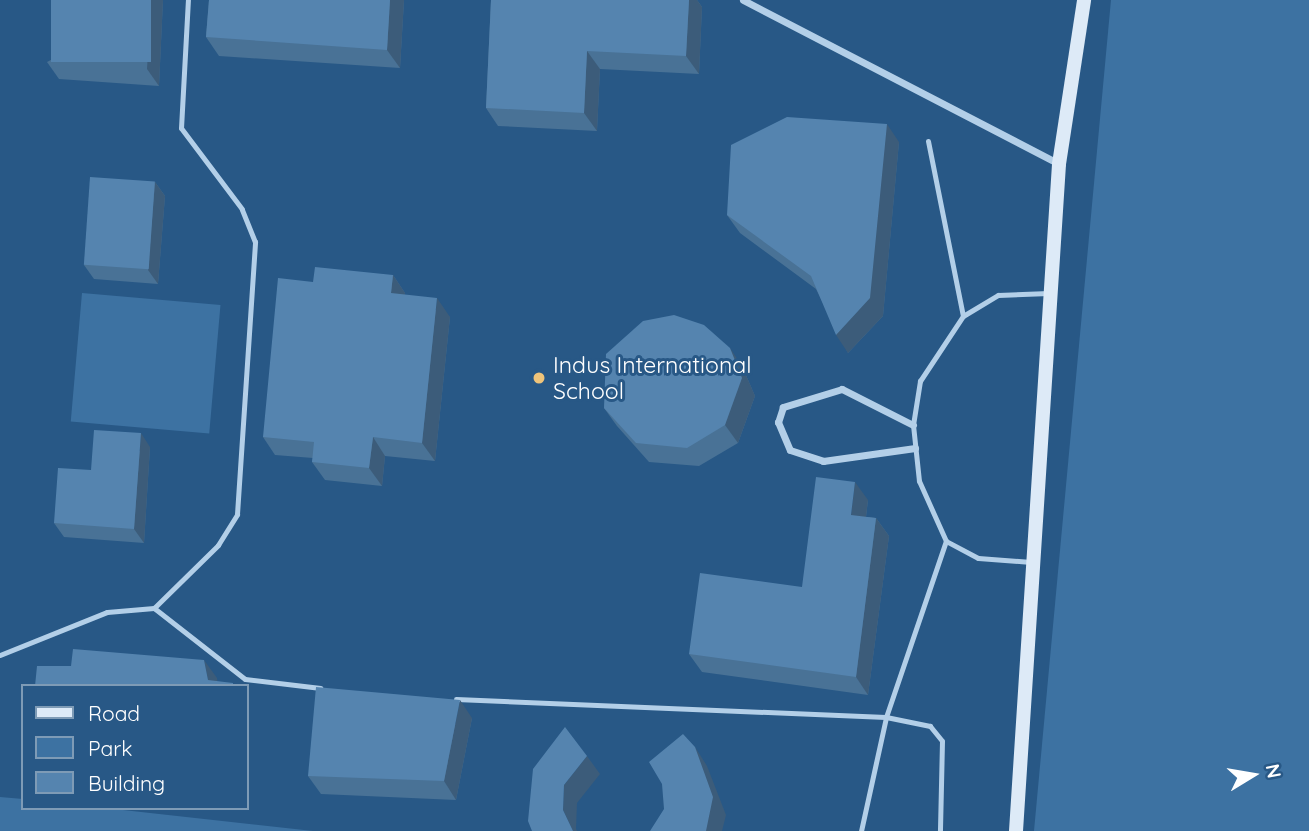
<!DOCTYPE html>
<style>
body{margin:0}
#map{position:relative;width:1309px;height:831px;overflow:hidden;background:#285886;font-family:Quicksand,sans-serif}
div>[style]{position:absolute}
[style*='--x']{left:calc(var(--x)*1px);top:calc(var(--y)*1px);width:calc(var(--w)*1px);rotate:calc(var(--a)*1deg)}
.green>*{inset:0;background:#3d72a2;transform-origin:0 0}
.lane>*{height:5px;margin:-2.5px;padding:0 2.5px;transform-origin:2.5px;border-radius:2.5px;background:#b3cfe8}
.street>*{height:7px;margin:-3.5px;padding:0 3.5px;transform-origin:3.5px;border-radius:3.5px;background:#b3cfe8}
.secondary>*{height:14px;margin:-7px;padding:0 7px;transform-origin:7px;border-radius:7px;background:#ddeaf7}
.wall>*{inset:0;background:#497296}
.shaded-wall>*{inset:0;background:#3c5c7a}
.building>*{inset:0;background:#5584af;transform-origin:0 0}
.dots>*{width:19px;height:19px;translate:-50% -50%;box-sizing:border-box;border:4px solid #285886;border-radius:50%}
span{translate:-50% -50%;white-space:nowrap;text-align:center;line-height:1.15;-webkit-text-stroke:6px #285886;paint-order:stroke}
.poi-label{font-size:23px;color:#fff}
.left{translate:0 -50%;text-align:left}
.legend{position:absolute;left:21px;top:684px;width:228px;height:126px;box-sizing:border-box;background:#285886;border:2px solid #7e9bb6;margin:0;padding:9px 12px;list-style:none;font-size:21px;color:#fff}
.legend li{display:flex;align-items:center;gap:14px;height:35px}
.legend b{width:35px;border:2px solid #7e9bb6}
.north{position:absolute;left:1218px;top:740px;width:70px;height:70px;-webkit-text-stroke:5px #285886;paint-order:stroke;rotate:79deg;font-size:19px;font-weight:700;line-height:28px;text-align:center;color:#fff}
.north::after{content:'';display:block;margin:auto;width:24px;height:32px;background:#fff;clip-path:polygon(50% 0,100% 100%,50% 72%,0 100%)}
</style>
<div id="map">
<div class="green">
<i style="clip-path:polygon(1111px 0,1309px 0,1309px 831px,1034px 831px)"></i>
<i style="left:82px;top:293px;width:139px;height:129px;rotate:5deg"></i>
<i style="clip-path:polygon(0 797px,23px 799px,23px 808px,105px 808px,313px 831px,0 831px)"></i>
</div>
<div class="lane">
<i style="--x:928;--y:141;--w:178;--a:78.7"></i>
<i style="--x:1031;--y:562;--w:53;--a:-175.7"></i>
<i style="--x:978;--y:558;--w:36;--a:-152"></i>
<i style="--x:946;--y:541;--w:66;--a:-114.2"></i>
<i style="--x:919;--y:481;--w:56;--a:-96.1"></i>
<i style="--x:913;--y:425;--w:45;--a:-81"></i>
<i style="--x:920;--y:381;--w:78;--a:-56.5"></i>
<i style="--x:963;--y:316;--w:41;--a:-31"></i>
<i style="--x:998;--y:295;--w:51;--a:-2.2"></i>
<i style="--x:154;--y:608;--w:90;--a:-44.5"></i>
<i style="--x:218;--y:545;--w:36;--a:-58"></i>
<i style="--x:237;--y:514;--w:273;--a:-86.2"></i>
<i style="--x:255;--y:242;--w:35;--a:-112"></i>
<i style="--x:242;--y:209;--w:101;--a:-127"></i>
<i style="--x:181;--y:128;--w:128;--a:-86.9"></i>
<i style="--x:0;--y:655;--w:115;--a:-21.9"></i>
<i style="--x:107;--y:612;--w:47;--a:-4.9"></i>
<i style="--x:154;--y:608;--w:115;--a:38"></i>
<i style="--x:245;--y:679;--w:76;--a:6.8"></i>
<i style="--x:456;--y:699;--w:430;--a:2.4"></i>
<i style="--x:886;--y:717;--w:186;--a:-71.2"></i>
<i style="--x:861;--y:831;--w:117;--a:-77.6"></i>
<i style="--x:886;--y:717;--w:45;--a:11.6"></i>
<i style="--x:930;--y:726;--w:19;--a:51"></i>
<i style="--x:942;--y:741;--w:90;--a:91.3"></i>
</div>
<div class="street">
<i style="--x:743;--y:0;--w:356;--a:27.4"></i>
<i style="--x:913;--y:425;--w:80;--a:-153.1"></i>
<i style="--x:842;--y:389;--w:62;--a:163"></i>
<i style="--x:783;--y:407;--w:16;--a:108"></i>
<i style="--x:778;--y:422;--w:30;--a:67"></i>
<i style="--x:790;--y:450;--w:35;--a:18"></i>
<i style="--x:823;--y:461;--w:93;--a:-8"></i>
</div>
<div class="secondary">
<i style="--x:1016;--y:831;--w:668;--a:-86.31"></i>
<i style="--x:1059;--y:164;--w:166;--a:-81.3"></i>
</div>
<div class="wall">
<i style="clip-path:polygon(163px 0,159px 86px,59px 79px,47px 62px)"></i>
<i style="clip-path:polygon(209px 0,404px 0,400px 68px,219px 56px,206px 37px)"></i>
<i style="clip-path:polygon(491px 0,697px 0,702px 7px,699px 74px,600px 69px,597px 131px,498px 126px,486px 108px)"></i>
<i style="clip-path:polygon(899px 142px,883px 316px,848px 353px,816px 289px,740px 233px,727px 215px)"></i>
<i style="clip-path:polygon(155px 182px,165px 196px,158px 284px,94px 279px,84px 265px)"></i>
<i style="clip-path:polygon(393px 275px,405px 293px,405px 295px,450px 317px,435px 461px,385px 456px,382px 486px,325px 480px,312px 462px,313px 458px,275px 455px,263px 437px,313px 282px)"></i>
<i style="clip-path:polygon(742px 366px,755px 396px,738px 443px,699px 466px,649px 462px,617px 426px,604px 408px)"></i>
<i style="clip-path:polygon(150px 447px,144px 543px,64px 537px,54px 523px,91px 470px)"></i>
<i style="clip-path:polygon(868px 500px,866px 517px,876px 518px,889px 536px,868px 695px,702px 672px,689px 654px,802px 587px)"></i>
<i style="clip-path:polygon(472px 718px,456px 800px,321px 794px,308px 776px)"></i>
</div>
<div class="shaded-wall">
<i style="clip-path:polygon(151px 0,163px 0,159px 86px,147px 69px)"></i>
<i style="clip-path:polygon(390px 0,404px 0,400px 68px,387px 50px)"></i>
<i style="clip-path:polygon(689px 0,697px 0,702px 7px,699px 74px,686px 56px)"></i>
<i style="clip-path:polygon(587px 51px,600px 69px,597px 131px,584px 113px)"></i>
<i style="clip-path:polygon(887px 124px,899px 142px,883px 316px,848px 353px,836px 335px)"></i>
<i style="clip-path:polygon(155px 182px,165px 196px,158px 284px,148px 270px)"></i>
<i style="clip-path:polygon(393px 275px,405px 293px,404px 312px,391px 293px)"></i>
<i style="clip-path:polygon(437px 298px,450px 317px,435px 461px,422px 443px)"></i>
<i style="clip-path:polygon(730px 348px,742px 366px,755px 396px,738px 443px,725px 425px)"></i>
<i style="clip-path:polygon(141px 433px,150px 447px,144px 543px,134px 529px)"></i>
<i style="clip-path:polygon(373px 437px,385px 456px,382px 486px,369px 468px)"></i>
<i style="clip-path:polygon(855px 482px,868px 500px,864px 533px,851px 515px)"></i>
<i style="clip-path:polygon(876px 518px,889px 536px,868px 695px,856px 677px)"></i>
<i style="clip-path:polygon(204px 660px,217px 678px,218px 686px,208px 680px)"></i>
<i style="clip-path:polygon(460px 700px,472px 718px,456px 800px,444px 781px)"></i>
<i style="clip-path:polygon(695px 747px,707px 766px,726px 815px,722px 831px,706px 831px)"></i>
<i style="clip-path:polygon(587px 756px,600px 774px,577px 803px,576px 829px,577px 831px,573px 831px,563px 810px,564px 785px)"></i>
</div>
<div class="building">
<i style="left:51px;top:0;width:100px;height:62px"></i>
<i style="clip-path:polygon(209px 0,390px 0,387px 50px,206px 37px)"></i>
<i style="clip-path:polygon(491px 0,689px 0,686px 56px,587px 51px,584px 113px,486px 108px)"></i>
<i style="clip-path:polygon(787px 117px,887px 124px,870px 298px,836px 335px,811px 276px,727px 215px,731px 145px)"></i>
<i style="left:90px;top:177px;width:65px;height:88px;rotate:4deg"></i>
<i style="clip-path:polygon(315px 267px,393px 275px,391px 293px,437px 298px,422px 443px,373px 437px,369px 468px,312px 462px,314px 442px,263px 437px,278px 278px,313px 282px)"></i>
<i style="clip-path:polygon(674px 315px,704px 325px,730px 348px,742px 378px,725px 425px,687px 448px,636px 443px,604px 408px,606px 354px,643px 321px)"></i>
<i style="clip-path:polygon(94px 430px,141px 433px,134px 529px,54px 523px,58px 468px,91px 470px)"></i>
<i style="clip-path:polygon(816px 477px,855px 482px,851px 515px,876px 518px,856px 677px,689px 654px,700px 573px,802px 587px)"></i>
<i style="clip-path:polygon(73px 649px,204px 660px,208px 680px,233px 683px,233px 686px,35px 686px,37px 666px,71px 666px)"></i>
<i style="clip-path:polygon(316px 687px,460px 700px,444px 781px,308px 776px)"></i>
<i style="clip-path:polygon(565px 727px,587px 756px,564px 785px,563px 810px,573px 831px,532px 831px,528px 821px,533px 769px)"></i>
<i style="clip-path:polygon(683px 734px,695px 747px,713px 797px,706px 831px,650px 831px,664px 809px,662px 784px,649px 762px)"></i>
</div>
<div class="dots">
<i style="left:539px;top:378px;background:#efc47a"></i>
</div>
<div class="poi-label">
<span class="left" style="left:553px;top:378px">Indus International<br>School</span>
</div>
<ul class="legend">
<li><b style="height:9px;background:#ddeaf7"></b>Road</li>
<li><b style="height:19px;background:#3d72a2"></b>Park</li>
<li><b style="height:19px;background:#5584af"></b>Building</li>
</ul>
<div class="north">N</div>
</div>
